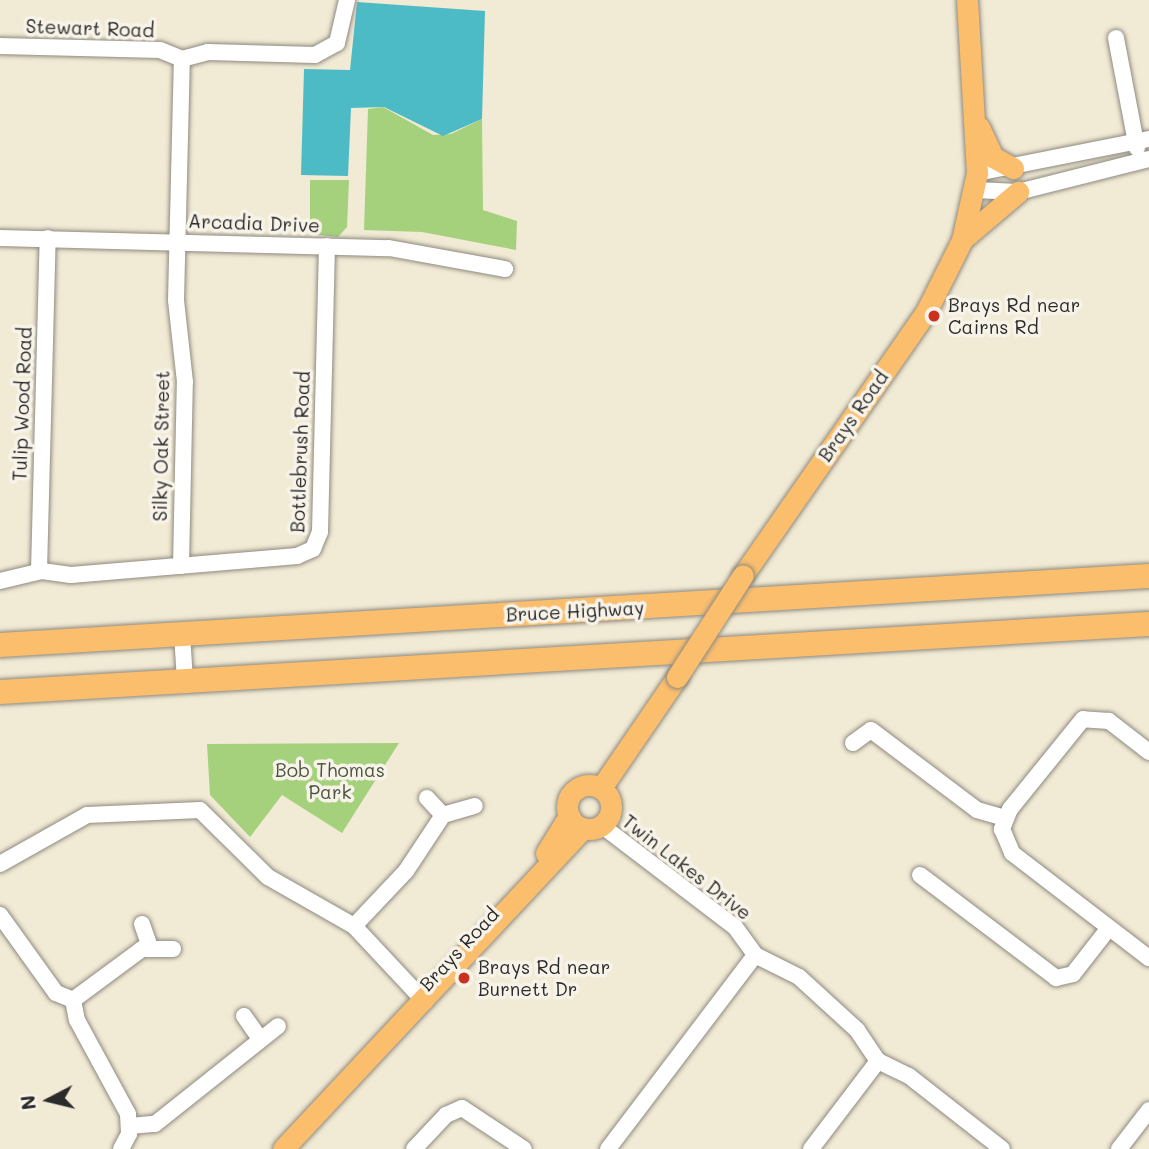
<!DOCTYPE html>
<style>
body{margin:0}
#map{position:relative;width:1149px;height:1149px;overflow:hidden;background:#f1ead4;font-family:Mali,sans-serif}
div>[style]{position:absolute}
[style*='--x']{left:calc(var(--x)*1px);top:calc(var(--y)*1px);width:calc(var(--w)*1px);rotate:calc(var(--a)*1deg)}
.green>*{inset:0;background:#a5d17d}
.water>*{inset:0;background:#4dbbc5}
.roads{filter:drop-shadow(0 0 2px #8e8a80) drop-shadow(0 0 2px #8e8a80)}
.minor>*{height:16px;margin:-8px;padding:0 8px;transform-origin:8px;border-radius:8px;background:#fff}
.major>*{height:21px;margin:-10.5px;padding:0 10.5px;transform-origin:10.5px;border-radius:10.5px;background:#fabe6d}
.major>.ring{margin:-10.5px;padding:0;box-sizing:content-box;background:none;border:21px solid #fabe6d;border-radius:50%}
.highway>*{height:24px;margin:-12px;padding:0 12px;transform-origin:12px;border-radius:12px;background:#fabe6d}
.bridges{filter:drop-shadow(0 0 2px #8e8a80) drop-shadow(0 0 2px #8e8a80)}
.major-bridge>*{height:21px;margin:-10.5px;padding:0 10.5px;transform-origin:10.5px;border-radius:10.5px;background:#fabe6d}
.dots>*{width:19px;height:19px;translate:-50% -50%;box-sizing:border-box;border:4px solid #f7f3e8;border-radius:50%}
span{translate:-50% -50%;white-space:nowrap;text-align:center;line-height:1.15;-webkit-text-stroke:7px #f7f3e8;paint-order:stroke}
.street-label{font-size:19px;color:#2b2b2b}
.poi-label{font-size:19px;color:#2b2b2b}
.left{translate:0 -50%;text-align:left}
.park-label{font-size:19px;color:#4a5440}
.north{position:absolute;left:14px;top:1065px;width:70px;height:70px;-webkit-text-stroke:5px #f7f3e8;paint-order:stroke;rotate:263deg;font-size:19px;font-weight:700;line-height:28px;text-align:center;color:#2b2b2b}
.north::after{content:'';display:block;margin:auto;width:24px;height:32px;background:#2b2b2b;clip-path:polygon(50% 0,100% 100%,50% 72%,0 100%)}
</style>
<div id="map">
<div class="green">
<i style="clip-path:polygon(383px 107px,433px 135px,451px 134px,482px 119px,483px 210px,517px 221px,516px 250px,422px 232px,364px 230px,368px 109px)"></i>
<i style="clip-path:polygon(310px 180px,349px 180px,347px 227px,338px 237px,310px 234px)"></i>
<i style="clip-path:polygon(399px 743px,342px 833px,282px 795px,250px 837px,210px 795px,207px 744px)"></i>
</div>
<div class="water">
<i style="clip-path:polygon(357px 2px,485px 11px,482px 119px,443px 136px,384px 107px,351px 108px,348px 176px,301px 175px,304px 69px,350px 70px)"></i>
</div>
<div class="roads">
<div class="minor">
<i style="--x:1116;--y:38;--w:112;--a:79.2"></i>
<i style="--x:0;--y:46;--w:160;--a:1.4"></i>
<i style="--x:160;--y:50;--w:24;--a:22"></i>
<i style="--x:182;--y:59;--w:27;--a:-15"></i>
<i style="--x:208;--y:52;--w:107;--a:1.6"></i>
<i style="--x:315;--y:55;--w:25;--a:-29"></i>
<i style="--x:337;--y:43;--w:44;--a:-76.9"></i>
<i style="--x:977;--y:173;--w:175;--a:-11.2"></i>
<i style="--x:975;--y:190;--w:43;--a:2.7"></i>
<i style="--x:1018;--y:192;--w:135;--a:-14.1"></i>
<i style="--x:0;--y:238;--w:389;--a:1.5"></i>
<i style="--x:389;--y:248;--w:118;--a:10.3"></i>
<i style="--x:181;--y:566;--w:184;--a:-88.8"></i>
<i style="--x:185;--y:382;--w:82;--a:-96.3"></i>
<i style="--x:176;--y:300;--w:241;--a:-88.6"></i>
<i style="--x:39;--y:571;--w:333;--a:-88.5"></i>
<i style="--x:0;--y:581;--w:43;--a:-13.4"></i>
<i style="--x:42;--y:571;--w:29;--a:8"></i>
<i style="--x:71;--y:575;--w:227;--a:-4.8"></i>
<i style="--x:297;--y:556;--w:17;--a:-24"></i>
<i style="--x:313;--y:549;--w:18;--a:-68"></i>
<i style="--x:320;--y:532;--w:286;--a:-88.6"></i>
<i style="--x:182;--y:634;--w:47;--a:86.3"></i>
<i style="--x:853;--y:743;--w:22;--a:-36"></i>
<i style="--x:871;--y:730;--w:133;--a:37"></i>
<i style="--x:977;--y:810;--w:29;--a:16"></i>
<i style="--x:1149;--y:752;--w:51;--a:-142.2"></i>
<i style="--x:1109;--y:721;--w:26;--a:-176"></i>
<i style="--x:1083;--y:719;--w:116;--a:129"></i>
<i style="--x:1010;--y:809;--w:22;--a:112"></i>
<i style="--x:1002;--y:829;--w:26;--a:67"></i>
<i style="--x:1012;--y:853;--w:173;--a:37.5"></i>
<i style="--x:427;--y:798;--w:23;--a:47"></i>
<i style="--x:601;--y:825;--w:168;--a:37.3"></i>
<i style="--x:735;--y:927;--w:34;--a:54"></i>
<i style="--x:755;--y:955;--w:49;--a:26.6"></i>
<i style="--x:799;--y:977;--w:79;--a:42.4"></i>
<i style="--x:857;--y:1030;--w:37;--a:56"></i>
<i style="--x:878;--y:1061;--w:34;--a:26"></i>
<i style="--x:909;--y:1076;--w:118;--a:38.1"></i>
<i style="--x:0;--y:864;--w:100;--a:-29.4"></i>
<i style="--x:87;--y:815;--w:113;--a:-2.5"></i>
<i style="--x:200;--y:810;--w:95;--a:44.6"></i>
<i style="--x:268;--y:877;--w:99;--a:29.7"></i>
<i style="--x:354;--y:926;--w:104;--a:46.9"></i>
<i style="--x:920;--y:875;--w:171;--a:37.1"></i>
<i style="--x:1056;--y:978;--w:17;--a:-13"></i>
<i style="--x:1073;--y:974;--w:58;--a:-52"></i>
<i style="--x:0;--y:915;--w:96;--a:54.3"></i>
<i style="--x:56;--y:993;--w:18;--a:22"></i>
<i style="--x:73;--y:1000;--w:20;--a:79"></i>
<i style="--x:77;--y:1020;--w:107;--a:61.5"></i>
<i style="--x:128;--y:1114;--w:20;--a:87"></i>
<i style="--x:129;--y:1134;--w:17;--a:118"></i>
<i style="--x:142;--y:924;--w:24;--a:71"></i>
<i style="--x:354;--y:926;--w:76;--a:-46.6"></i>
<i style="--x:406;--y:871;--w:67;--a:-56.5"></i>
<i style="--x:443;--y:815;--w:33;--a:-16"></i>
<i style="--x:73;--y:1000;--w:86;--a:-36.5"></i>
<i style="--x:142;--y:949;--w:31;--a:0"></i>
<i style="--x:244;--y:1016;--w:24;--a:55"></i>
<i style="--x:130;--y:1126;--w:25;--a:-5"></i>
<i style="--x:155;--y:1124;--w:157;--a:-38.5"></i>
<i style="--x:414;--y:1149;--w:47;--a:-46.7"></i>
<i style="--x:446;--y:1115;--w:17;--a:-24"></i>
<i style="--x:462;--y:1108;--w:74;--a:33.5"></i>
<i style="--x:608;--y:1149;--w:243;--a:-52.8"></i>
<i style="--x:811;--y:1149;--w:111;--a:-52.7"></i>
<i style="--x:1119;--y:1149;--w:49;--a:-52.4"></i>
</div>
<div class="major">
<i style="--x:979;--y:127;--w:33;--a:65"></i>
<i style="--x:993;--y:157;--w:23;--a:29"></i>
<i style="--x:965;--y:237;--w:70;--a:-40.3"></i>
<i style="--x:743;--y:575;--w:323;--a:-55.2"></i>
<i style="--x:927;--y:310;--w:78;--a:-63.4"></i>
<i style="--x:962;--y:240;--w:69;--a:-77.4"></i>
<i style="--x:977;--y:173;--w:173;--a:-93.3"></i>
<i class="ring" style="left:567px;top:785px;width:23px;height:23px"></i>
<i style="--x:601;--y:788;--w:135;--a:-55.6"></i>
<i style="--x:546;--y:853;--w:44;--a:-58.1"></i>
<i style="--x:283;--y:1149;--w:439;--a:-46.9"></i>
</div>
<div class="highway">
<i style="--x:0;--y:645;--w:1151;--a:-3.44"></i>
<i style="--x:0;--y:692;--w:1151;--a:-3.39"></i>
</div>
</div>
<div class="bridges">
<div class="major-bridge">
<i style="--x:677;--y:677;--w:121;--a:-57.1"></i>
</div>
</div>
<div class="dots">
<i style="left:934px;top:316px;background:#c8321e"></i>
<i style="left:464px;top:978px;background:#c8321e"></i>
</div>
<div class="street-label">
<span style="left:90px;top:28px;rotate:2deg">Stewart Road</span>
<span style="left:254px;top:223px;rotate:2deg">Arcadia Drive</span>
<span style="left:22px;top:404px;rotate:-88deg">Tulip Wood Road</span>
<span style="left:853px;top:416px;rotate:-55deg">Brays Road</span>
<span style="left:161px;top:446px;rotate:-89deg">Silky Oak Street</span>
<span style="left:300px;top:452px;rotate:-88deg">Bottlebrush Road</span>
<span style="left:575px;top:611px;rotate:-3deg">Bruce Highway</span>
<span style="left:687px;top:867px;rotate:38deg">Twin Lakes Drive</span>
<span style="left:459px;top:949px;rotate:-47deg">Brays Road</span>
</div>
<div class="poi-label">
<span class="left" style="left:948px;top:316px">Brays Rd near<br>Cairns Rd</span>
<span class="left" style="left:478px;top:978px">Brays Rd near<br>Burnett Dr</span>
</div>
<div class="park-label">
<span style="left:330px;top:781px">Bob Thomas<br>Park</span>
</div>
<div class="north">N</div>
</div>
